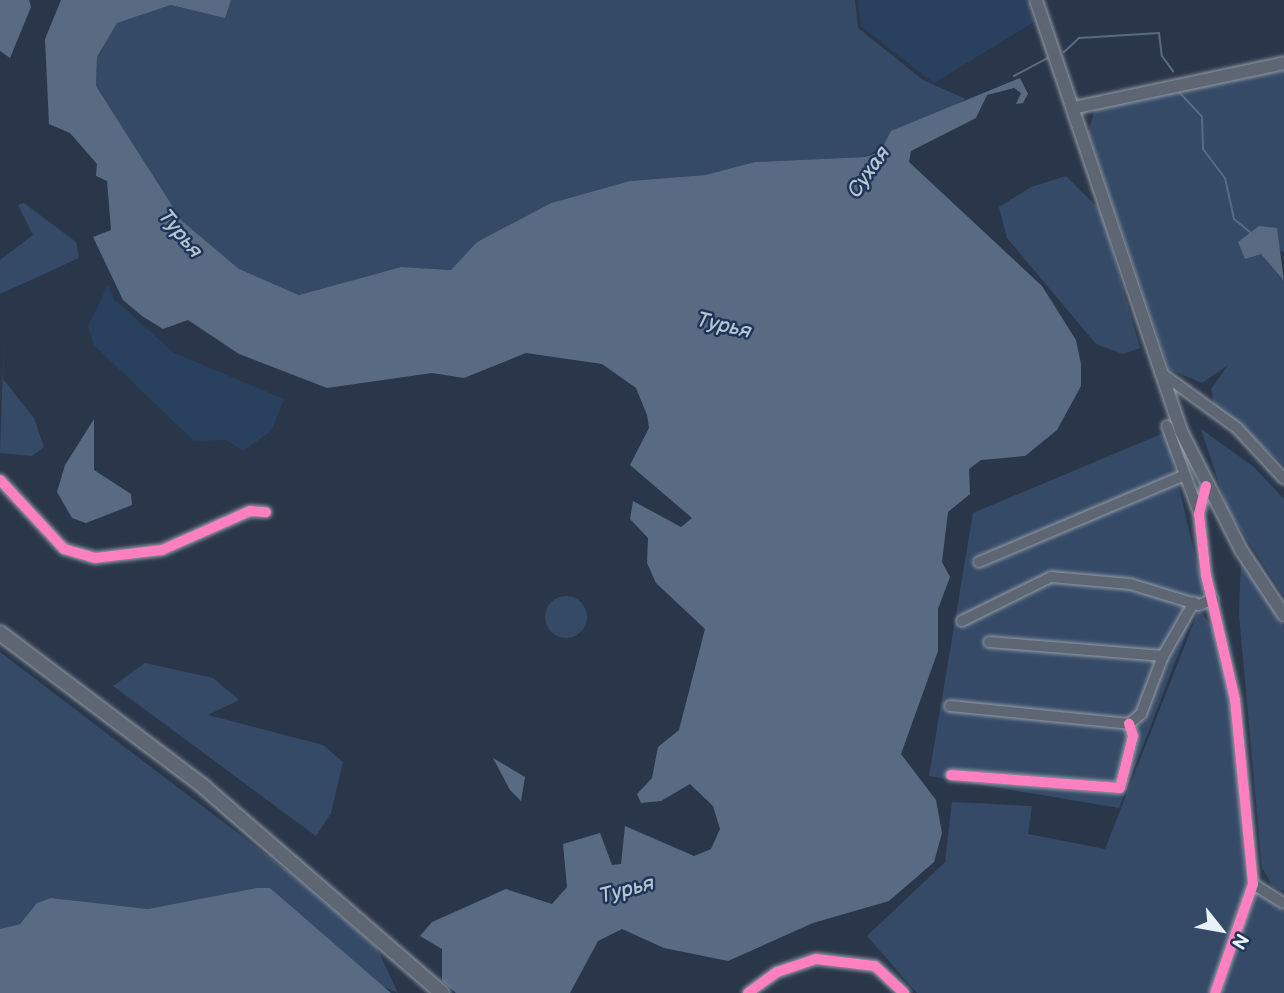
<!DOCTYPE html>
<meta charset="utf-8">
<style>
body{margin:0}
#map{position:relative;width:1284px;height:993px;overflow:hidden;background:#2a374a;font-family:"Balsamiq Sans",sans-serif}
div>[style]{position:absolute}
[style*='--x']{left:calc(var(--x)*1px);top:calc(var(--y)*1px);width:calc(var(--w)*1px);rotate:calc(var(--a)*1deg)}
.built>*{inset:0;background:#2a405f}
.green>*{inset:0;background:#354a67}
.round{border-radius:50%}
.water>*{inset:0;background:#586b83}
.stream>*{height:2px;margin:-1px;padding:0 1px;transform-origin:1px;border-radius:1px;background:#586b83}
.roads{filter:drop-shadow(0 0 2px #959da7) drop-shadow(0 0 2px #959da7)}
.minor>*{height:10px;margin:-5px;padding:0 5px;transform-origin:5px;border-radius:5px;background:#5d6672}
.major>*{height:12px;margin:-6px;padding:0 6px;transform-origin:6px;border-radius:6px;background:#5d6672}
.highway>*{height:14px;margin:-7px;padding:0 7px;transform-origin:7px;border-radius:7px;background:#5d6672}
.cycleway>*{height:10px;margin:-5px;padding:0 5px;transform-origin:5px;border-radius:5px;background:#ff80c0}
span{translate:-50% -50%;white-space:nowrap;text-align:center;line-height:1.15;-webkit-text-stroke:5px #1d3557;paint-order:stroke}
.water-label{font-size:21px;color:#b7c4d1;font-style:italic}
.north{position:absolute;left:1186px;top:895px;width:70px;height:70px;-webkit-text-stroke:5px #1d3557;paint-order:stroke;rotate:121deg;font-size:19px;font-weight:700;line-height:28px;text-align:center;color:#e8f1f8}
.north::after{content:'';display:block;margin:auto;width:24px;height:32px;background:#e8f1f8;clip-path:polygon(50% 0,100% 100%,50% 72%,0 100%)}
</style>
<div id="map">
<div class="built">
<i style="clip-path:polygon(858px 0,1027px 0,1034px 22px,934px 83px,861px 26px)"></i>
<i style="clip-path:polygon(108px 285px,114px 299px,174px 353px,284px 399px,271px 431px,243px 451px,226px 440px,194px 441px,94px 345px,88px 326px)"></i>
</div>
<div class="green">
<i style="clip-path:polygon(231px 0,855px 0,858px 28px,923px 80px,966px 99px,865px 157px,755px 162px,705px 175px,630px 181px,551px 203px,477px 242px,451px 270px,401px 267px,299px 295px,239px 269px,182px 221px,96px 86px,97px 57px,117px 23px,171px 5px,224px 17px)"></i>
<i style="clip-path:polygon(1284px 70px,1284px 252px,1276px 249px,1277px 229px,1261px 254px,1284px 281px,1284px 465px,1214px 405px,1211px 389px,1228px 365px,1202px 383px,1169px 369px,1088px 132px,1095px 109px)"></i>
<i style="clip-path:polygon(1066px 176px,1101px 211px,1140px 348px,1123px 354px,1096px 344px,1007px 238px,999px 207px,1031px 187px)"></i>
<i style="clip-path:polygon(24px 203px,76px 242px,79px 258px,0 294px,0 260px,33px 235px,18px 205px)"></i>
<i style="clip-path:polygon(4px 337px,3px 379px,34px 418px,44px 447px,32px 456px,0 453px)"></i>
<i style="clip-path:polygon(1201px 429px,1254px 467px,1284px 499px,1284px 596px,1228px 510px)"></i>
<i style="clip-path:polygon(1166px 432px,1203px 590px,1119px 808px,929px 776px,973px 513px)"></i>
<i style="clip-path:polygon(1241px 561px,1284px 626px,1284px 891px,1273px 887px,1262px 868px,1239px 615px)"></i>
<i class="round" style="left:545px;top:596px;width:42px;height:42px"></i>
<i style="clip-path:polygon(1199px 609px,1218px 635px,1233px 710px,1245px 882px,1284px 911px,1284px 993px,917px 993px,867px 936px,945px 862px,952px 802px,1032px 806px,1028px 834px,1105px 849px)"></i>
<i style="clip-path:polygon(0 652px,290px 873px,377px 948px,398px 993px,374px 983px,270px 888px,148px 909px,51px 898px,19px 924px,0 929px)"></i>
<i style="clip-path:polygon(145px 663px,213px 678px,239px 700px,208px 715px,323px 745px,343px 762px,331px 813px,316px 836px,113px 686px)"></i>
</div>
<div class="water">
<i style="clip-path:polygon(0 0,29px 0,31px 7px,10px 58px,0 51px)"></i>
<i style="clip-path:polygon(61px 0,231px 0,225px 18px,171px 5px,117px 23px,97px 57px,96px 86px,182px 221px,239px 269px,299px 295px,401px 267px,451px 270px,477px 242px,551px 203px,630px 181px,705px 175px,755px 162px,865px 157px,880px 152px,891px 131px,1020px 78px,1028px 94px,1023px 103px,1016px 104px,1021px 93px,1014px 88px,987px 95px,976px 118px,911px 151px,909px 162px,1042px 286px,1076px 340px,1081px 364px,1081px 386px,1057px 430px,1025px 456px,981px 460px,969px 469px,970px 494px,948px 512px,942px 562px,950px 577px,938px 609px,938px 651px,901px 754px,936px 800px,942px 833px,934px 862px,889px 901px,813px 923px,728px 961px,664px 948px,622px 929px,598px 941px,570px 993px,456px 993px,442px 981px,442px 949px,420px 936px,432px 922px,506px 889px,552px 904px,567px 887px,563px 844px,600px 833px,612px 865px,621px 864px,625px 826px,694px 856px,711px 849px,720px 829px,713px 806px,690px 784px,661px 801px,641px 803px,637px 794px,652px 778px,658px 747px,679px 730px,705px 629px,656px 583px,647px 563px,648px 538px,630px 519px,633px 501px,681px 527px,692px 518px,630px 465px,649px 428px,647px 415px,636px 388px,602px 364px,526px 353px,464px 378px,432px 373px,327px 388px,239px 354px,188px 320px,163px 329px,142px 316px,123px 300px,93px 237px,111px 230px,107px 181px,96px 176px,97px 164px,70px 133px,49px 124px,45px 39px)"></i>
<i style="clip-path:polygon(1259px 226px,1277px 228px,1284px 281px,1261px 254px,1245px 259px,1238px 242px)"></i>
<i style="clip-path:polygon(94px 419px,94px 470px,131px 494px,132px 505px,86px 523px,72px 518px,57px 492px,65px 465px)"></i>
<i style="clip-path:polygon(493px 758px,525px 777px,521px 801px,510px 790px)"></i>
<i style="clip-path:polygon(257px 888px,270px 888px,391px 993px,0 993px,0 929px,20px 924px,37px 903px,51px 898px,148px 909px)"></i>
</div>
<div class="stream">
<i style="--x:1064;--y:52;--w:21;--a:-43"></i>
<i style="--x:1079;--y:38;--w:80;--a:-3.6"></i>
<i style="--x:1159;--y:33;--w:23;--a:83"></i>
<i style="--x:1162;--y:56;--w:19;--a:54"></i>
<i style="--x:1014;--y:76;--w:38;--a:-28"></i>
<i style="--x:1179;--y:92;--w:34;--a:47"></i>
<i style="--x:1202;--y:117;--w:32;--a:88"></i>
<i style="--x:1203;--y:149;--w:36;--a:53"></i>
<i style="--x:1225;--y:178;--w:42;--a:77.6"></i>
<i style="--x:1234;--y:219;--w:21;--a:39"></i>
</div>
<div class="roads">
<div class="minor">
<i style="--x:1160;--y:372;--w:95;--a:36"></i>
<i style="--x:1237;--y:428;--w:69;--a:47.3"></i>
<i style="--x:1167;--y:426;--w:93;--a:69.8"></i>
<i style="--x:0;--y:480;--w:94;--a:47.2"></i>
<i style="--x:64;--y:549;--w:32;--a:16"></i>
<i style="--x:95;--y:558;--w:67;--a:-6.8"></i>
<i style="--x:162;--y:550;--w:96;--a:-23.9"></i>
<i style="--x:250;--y:511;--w:16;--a:4"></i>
<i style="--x:1206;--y:486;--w:29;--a:104"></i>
<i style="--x:1199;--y:514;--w:61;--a:83.5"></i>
<i style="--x:1206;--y:575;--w:128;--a:76.9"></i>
<i style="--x:1235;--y:700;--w:185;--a:84.4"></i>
<i style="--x:1253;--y:884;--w:115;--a:109.2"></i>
<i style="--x:979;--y:562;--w:221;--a:-22.9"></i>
<i style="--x:962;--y:621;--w:99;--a:-26.3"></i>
<i style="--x:1051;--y:577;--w:79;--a:5.1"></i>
<i style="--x:1130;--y:584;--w:72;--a:16.9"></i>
<i style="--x:1199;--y:605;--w:15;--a:-23"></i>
<i style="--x:989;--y:642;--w:175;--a:4.6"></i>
<i style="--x:950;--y:706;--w:180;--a:5.7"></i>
<i style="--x:1129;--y:724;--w:16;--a:-40"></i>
<i style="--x:1141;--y:714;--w:62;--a:-69.2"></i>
<i style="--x:1163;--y:656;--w:62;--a:-60.1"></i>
<i style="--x:951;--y:775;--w:169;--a:4.4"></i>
<i style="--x:1120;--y:788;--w:54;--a:-76"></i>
<i style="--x:1133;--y:736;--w:13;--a:-108"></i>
<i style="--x:1253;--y:884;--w:36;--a:32"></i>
<i style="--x:748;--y:993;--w:36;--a:-36"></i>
<i style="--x:777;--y:972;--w:41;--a:-18.4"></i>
<i style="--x:816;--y:959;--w:59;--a:6.8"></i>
<i style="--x:875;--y:966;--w:40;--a:43"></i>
</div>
<div class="major">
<i style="--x:1036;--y:0;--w:455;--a:71.4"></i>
<i style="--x:1181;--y:431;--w:133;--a:63.2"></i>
<i style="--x:1241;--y:550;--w:78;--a:56.5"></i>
<i style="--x:1073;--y:108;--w:216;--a:-12"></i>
</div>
<div class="highway">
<i style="--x:0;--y:633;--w:256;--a:37"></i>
<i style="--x:204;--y:787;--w:315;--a:40.9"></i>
</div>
</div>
<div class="cycleway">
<i style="--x:0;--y:480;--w:94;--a:47.2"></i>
<i style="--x:64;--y:549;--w:32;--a:16"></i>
<i style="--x:95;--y:558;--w:67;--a:-6.8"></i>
<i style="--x:162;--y:550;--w:96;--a:-23.9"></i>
<i style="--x:250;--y:511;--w:16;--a:4"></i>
<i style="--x:1206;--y:486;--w:29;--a:104"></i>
<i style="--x:1199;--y:514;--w:61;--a:83.5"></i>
<i style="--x:1206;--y:575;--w:128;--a:76.9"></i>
<i style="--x:1235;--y:700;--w:185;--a:84.4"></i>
<i style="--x:1253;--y:884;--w:115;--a:109.2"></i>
<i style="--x:951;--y:775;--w:169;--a:4.4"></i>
<i style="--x:1120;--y:788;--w:54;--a:-76"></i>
<i style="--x:1133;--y:736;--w:13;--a:-108"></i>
<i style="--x:748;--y:993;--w:36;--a:-36"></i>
<i style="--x:777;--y:972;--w:41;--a:-18.4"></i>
<i style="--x:816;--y:959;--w:59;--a:6.8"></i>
<i style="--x:875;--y:966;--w:40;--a:43"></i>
</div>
<div class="water-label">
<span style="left:869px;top:172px;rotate:-55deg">Сухая</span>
<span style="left:180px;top:234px;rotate:50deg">Турья</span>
<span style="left:724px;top:326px;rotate:13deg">Турья</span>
<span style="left:627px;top:890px;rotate:-15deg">Турья</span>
</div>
<div class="north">N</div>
</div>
